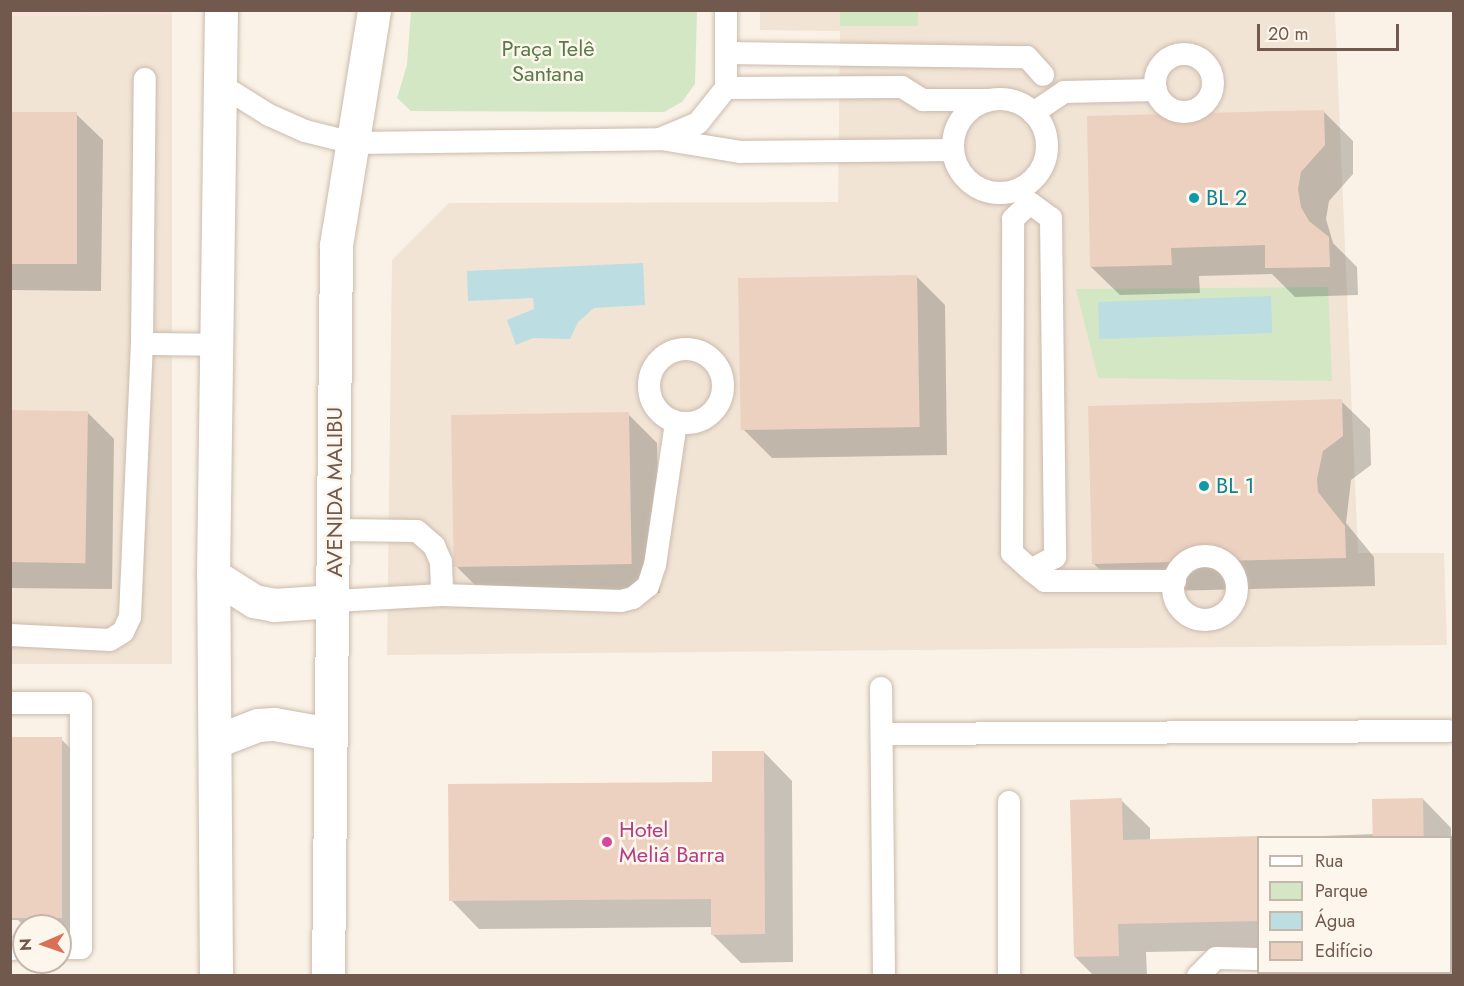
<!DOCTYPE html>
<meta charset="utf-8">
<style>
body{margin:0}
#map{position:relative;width:1464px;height:986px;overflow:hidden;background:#faf2e6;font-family:Jost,sans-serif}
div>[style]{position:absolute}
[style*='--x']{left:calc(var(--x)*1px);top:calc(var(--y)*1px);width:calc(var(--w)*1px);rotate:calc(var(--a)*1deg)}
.residential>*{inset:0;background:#f1e4d5;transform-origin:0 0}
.commercial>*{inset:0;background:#fae3da}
.green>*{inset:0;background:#d3e7c5;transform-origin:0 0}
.water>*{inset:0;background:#bcdde2;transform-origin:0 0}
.shadow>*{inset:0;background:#0003}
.building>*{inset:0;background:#edd1c0;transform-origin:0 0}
.roads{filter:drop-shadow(0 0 2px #cbbaad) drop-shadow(0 0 2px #cbbaad)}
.lane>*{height:22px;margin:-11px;padding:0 11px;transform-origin:11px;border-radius:11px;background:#fff}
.lane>.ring{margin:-11px;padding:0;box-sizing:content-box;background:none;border:22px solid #fff;border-radius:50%}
.street>*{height:33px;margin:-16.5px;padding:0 16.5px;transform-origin:16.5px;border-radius:16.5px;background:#fff}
.dots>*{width:16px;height:16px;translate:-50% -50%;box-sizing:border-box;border:3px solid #fdf6ec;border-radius:50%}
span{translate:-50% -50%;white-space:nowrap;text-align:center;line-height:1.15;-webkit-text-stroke:5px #fdf6ec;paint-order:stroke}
.park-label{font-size:22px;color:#587b49}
.culture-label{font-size:22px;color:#0d838f}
.left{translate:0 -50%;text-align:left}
.street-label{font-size:22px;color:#71594d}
.hotel-label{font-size:22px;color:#b23c85}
.frame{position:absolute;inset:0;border:12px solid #71594d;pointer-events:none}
.legend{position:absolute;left:1257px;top:836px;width:195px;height:138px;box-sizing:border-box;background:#fdf6ec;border:2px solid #c5b7ac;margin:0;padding:8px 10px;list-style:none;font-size:18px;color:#71594d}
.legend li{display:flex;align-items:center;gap:12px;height:30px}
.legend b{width:30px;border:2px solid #c5b7ac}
.north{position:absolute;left:12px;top:914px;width:60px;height:60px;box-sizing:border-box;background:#fdf6ec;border:2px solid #c5b7ac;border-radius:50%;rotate:268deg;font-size:16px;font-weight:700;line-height:24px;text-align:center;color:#71594d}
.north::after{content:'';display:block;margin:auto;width:21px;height:27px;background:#da7055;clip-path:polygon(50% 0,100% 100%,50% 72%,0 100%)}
.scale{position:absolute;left:1257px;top:24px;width:142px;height:27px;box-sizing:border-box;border:3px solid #71594d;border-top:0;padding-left:8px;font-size:18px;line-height:21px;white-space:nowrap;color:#71594d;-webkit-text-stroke:4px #fdf6ec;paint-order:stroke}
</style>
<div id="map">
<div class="residential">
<i style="clip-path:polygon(760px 11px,1335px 11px,1358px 553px,1444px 553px,1447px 645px,387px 655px,392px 260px,449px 203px,838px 202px,840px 31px,760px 30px)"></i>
<i style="left:172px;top:15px;width:649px;height:162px;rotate:90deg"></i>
</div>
<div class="commercial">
<i style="clip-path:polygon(172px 11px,172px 15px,10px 16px,11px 10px)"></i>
</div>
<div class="green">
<i style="clip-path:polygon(411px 11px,697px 11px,695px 84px,682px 102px,664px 112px,411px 111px,397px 98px,407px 65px)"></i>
<i style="left:840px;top:11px;width:78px;height:15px"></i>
<i style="clip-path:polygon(1328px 287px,1332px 381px,1098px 378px,1076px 289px)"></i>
</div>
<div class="water">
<i style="clip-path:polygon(643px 263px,645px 305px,594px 308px,578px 322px,570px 339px,533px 338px,516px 345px,507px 320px,534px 309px,533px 298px,468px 301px,467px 271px)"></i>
<i style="left:1271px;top:296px;width:37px;height:173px;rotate:88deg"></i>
</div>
<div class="shadow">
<i style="clip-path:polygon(1324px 112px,1353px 141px,1353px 174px,1329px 201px,1326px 219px,1333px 243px,1357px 267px,1358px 295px,1295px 297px,1272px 274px,1199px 276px,1200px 293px,1120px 295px,1091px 267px)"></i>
<i style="clip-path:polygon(10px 113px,76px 114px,103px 140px,101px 291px,10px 290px)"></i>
<i style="clip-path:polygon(916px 276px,945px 305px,947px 455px,772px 458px,743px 429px)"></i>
<i style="clip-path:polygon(1341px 401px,1370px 429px,1371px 465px,1351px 480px,1346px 523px,1374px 557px,1375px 586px,1122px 592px,1093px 563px)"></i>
<i style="clip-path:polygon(10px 411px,87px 412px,114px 439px,112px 589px,10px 588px)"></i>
<i style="clip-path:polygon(628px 414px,657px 443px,660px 593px,485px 595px,456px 566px)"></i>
<i style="clip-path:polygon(61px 739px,90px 768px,90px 945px,60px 946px,60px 926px,24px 926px,18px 920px,10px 920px,10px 768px)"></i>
<i style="clip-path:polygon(764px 752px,792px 781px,793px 962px,741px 963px,712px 934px,713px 927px,479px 929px,451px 900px,713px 783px)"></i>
<i style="clip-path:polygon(1423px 799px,1451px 828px,1454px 976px,1393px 972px,1450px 972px,1450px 838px,1270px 838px,1375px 834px)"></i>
<i style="clip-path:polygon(1121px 800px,1150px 828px,1150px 841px,1258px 838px,1258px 950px,1146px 952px,1147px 976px,1094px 976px,1075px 957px)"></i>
</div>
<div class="building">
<i style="clip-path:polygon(1324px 110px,1325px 145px,1301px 172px,1298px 189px,1301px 207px,1309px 221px,1329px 237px,1330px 267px,1265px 268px,1265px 245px,1171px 248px,1172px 265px,1090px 267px,1087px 116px)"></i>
<i style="left:10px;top:112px;width:67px;height:152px"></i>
<i style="left:917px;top:275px;width:152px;height:179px;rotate:89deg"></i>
<i style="clip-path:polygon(1342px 399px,1343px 436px,1323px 451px,1317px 479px,1318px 492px,1345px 526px,1346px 558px,1092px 564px,1088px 406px)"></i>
<i style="left:10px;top:410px;width:78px;height:152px;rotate:1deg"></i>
<i style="left:629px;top:412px;width:152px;height:178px;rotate:89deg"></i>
<i style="left:10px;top:737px;width:52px;height:181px"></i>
<i style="clip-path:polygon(712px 751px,764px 751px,765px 934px,711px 935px,711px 899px,449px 901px,448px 784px,712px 782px)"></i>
<i style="clip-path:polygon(1122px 798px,1123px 840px,1258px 836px,1258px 921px,1118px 924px,1119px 956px,1074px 957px,1070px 800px)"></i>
<i style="left:1423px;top:798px;width:39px;height:51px;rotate:89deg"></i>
</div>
<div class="roads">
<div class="lane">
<i style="--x:726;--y:53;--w:301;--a:0.8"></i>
<i style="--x:1027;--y:57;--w:24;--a:48"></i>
<i class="ring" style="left:1155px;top:54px;width:36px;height:36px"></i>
<i style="--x:221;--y:85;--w:57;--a:32"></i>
<i style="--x:269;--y:115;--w:39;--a:24"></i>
<i style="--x:305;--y:131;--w:49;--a:14"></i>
<i style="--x:353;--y:143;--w:307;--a:-0.7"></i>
<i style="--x:660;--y:139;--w:41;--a:-22.8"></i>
<i style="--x:698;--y:123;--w:45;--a:-51.3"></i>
<i style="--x:726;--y:88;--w:78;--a:-90"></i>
<i style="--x:726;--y:88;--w:176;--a:-0.3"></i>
<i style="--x:902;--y:87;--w:25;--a:32"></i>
<i style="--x:923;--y:100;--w:65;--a:0"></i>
<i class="ring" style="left:953px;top:99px;width:72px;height:72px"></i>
<i style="--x:1033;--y:113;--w:37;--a:-34"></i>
<i style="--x:1064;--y:92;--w:92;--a:-1.2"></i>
<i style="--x:661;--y:139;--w:80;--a:9.3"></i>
<i style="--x:740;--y:152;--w:213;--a:-0.5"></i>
<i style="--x:1030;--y:203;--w:26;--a:36"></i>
<i style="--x:1051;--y:218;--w:339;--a:89.3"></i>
<i style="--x:1055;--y:557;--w:27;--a:152"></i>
<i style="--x:1031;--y:570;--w:25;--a:-138"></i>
<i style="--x:1012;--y:553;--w:334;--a:-89.8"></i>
<i style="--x:1013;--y:219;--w:23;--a:-43"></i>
<i style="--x:142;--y:344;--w:77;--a:0.7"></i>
<i class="ring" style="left:649px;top:349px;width:52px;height:52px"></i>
<i style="--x:335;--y:530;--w:82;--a:0.7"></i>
<i style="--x:417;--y:531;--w:23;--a:41"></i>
<i style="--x:434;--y:546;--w:17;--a:66"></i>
<i style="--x:441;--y:562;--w:33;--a:88"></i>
<i class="ring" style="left:1173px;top:556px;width:42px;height:42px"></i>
<i style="--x:1031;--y:570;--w:18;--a:38"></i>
<i style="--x:1045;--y:581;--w:130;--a:0"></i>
<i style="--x:335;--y:601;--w:107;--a:-3.2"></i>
<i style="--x:442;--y:595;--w:179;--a:1.9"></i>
<i style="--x:621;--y:601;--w:12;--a:-14"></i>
<i style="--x:633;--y:598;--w:19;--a:-39"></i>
<i style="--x:648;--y:586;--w:22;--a:-72"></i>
<i style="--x:655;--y:565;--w:144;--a:-81.6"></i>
<i style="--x:10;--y:635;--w:100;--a:2.9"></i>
<i style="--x:110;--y:640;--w:15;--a:-32"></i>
<i style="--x:123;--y:632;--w:17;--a:-65"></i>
<i style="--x:130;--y:617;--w:273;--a:-87.5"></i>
<i style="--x:142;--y:344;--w:265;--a:-89.4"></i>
<i style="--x:881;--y:688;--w:288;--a:89.4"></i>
<i style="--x:10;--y:703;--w:71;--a:0"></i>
<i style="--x:81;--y:703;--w:245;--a:90"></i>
<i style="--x:81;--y:948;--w:21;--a:180"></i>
<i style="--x:882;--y:734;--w:566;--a:-0.3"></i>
<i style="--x:1009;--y:802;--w:174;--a:90"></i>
<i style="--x:10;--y:949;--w:14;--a:-4"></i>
<i style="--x:1292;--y:972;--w:4;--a:76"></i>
<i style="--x:1198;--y:976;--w:25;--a:-45"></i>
<i style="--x:1216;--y:958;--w:42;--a:1.4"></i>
</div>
<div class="street">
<i style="--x:213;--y:575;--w:49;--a:32.4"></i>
<i style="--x:254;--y:601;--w:20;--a:11"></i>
<i style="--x:274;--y:605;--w:61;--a:-3.8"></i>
<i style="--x:216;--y:741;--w:45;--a:-20.9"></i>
<i style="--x:258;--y:725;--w:16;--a:-4"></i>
<i style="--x:274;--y:724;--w:57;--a:10.1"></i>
<i style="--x:216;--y:976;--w:401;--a:-90.4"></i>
<i style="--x:213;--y:575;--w:565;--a:-89.19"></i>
<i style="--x:328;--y:976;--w:731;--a:-89.37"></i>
<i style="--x:336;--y:245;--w:238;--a:-80.8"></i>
</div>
</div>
<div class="dots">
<i style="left:1194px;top:198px;background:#0f9aa8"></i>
<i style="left:1204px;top:486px;background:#0f9aa8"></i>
<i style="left:607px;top:842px;background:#d1479c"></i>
</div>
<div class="park-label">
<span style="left:548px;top:61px">Praça Telê<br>Santana</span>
</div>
<div class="culture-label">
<span class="left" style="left:1206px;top:198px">BL 2</span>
<span class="left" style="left:1216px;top:486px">BL 1</span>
</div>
<div class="street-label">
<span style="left:335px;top:492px;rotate:-90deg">AVENIDA MALIBU</span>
</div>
<div class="hotel-label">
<span class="left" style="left:619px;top:842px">Hotel<br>Meliá Barra</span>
</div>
<div class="frame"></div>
<ul class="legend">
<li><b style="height:8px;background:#fff"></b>Rua</li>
<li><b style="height:16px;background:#d3e7c5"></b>Parque</li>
<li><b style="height:16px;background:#bcdde2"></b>Água</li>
<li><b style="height:16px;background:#edd1c0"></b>Edifício</li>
</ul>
<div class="north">N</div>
<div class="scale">20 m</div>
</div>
